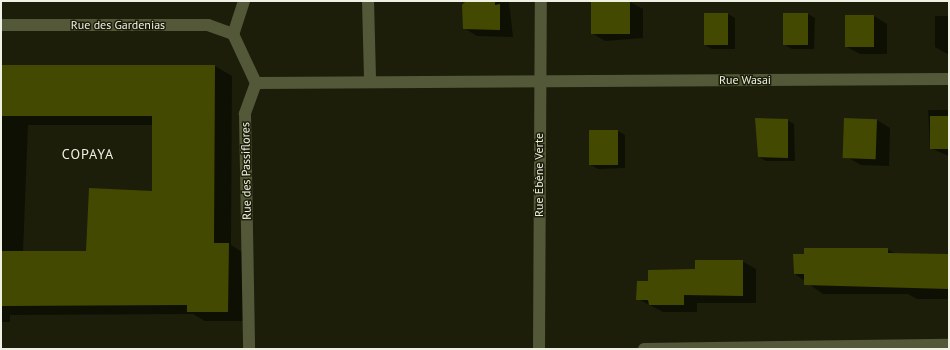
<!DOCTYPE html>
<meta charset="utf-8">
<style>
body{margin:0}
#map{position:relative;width:950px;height:350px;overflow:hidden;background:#1c1e09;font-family:"PT Sans",sans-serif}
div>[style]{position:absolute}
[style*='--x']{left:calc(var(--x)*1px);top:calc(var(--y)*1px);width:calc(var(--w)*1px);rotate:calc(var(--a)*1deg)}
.shadow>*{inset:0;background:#0007}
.building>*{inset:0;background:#444901;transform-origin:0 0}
.lane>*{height:12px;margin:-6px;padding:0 6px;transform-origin:6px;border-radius:6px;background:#535838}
.street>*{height:12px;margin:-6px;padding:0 6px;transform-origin:6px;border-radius:6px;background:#535838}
span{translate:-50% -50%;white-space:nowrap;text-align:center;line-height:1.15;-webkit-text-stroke:3px #1c1e09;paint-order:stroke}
.street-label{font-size:12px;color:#eef1e3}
.quarter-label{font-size:14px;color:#eef1e3;letter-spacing:1px}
.frame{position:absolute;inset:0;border:2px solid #eef1e3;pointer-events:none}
</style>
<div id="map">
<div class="shadow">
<i style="clip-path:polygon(466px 1px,509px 1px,513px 37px,477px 36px,464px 28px)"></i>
<i style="clip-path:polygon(592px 2px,630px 2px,643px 9px,643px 38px,605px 41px,592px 33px)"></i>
<i style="clip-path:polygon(728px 14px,735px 18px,735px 49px,712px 49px,705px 45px)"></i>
<i style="clip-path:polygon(808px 14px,815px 18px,814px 49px,792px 49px,785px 45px)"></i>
<i style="clip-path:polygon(846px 16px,874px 16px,887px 24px,887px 54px,860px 54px,847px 47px)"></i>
<i style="clip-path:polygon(935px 16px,949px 16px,949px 55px,935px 47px)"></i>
<i style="clip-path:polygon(evenodd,1px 66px,215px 66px,232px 76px,231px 245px,245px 254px,245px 321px,205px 321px,193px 314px,10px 315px,10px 322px,1px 322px,1px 66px,28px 125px,153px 125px,153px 192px,87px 252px,23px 252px,28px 125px)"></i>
<i style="clip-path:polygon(928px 110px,949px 110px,949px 156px,930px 148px)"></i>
<i style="clip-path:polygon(787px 120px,794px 124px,795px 161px,766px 161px,759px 157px)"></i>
<i style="clip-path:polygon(877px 120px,890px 128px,889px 166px,861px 165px,847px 157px)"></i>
<i style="clip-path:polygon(618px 131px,625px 135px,625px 168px,598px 169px,591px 165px)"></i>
<i style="clip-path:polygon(887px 249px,896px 254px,949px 255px,949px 299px,917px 299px,908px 294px,823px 294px,795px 274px)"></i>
<i style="clip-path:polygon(742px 261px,756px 269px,756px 303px,697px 303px,697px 312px,663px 312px,638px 299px,649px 282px)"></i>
</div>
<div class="building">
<i style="clip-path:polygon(466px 1px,495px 1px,495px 5px,500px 4px,500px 30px,463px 29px,462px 5px)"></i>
<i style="left:591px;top:1px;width:39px;height:33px"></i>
<i style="left:704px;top:13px;width:24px;height:32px"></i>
<i style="left:783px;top:13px;width:25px;height:32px"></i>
<i style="left:845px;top:15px;width:29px;height:32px"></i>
<i style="clip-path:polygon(1px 65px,215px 65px,214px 243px,229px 243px,228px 312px,187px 312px,187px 305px,1px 306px,1px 251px,86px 251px,89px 188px,152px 191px,152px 116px,1px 116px)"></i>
<i style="left:930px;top:116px;width:19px;height:33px"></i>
<i style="clip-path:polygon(755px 118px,788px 119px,788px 158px,758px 157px)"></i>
<i style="left:844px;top:118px;width:33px;height:40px;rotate:2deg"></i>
<i style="left:618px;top:130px;width:35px;height:29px;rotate:90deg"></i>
<i style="clip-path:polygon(804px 248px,888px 248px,888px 253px,949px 254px,949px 289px,804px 285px,804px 274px,794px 274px,793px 254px,804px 254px)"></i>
<i style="clip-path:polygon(695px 260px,743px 260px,743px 296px,684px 295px,684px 305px,649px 305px,648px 300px,636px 300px,637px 281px,648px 281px,648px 270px,695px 269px)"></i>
</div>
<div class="lane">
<i style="--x:368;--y:1;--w:79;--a:88.5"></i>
</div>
<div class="street">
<i style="--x:244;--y:1;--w:35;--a:108"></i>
<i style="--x:233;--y:34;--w:54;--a:64.9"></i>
<i style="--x:256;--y:83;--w:33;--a:110"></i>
<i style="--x:245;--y:114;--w:235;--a:89"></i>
<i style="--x:1;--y:25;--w:207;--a:0"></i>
<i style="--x:208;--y:25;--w:27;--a:20"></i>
<i style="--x:256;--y:83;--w:693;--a:-0.33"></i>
<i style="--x:539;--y:349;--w:348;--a:-89.7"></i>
<i style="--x:644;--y:349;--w:305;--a:-0.8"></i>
</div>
<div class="street-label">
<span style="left:118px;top:25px">Rue des Gardenias</span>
<span style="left:745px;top:80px">Rue Wasai</span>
<span style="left:246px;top:171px;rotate:-91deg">Rue des Passiflores</span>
<span style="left:539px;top:175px;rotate:-90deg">Rue Ébène Verte</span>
</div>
<div class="quarter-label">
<span style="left:88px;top:154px">COPAYA</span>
</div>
<div class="frame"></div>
</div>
